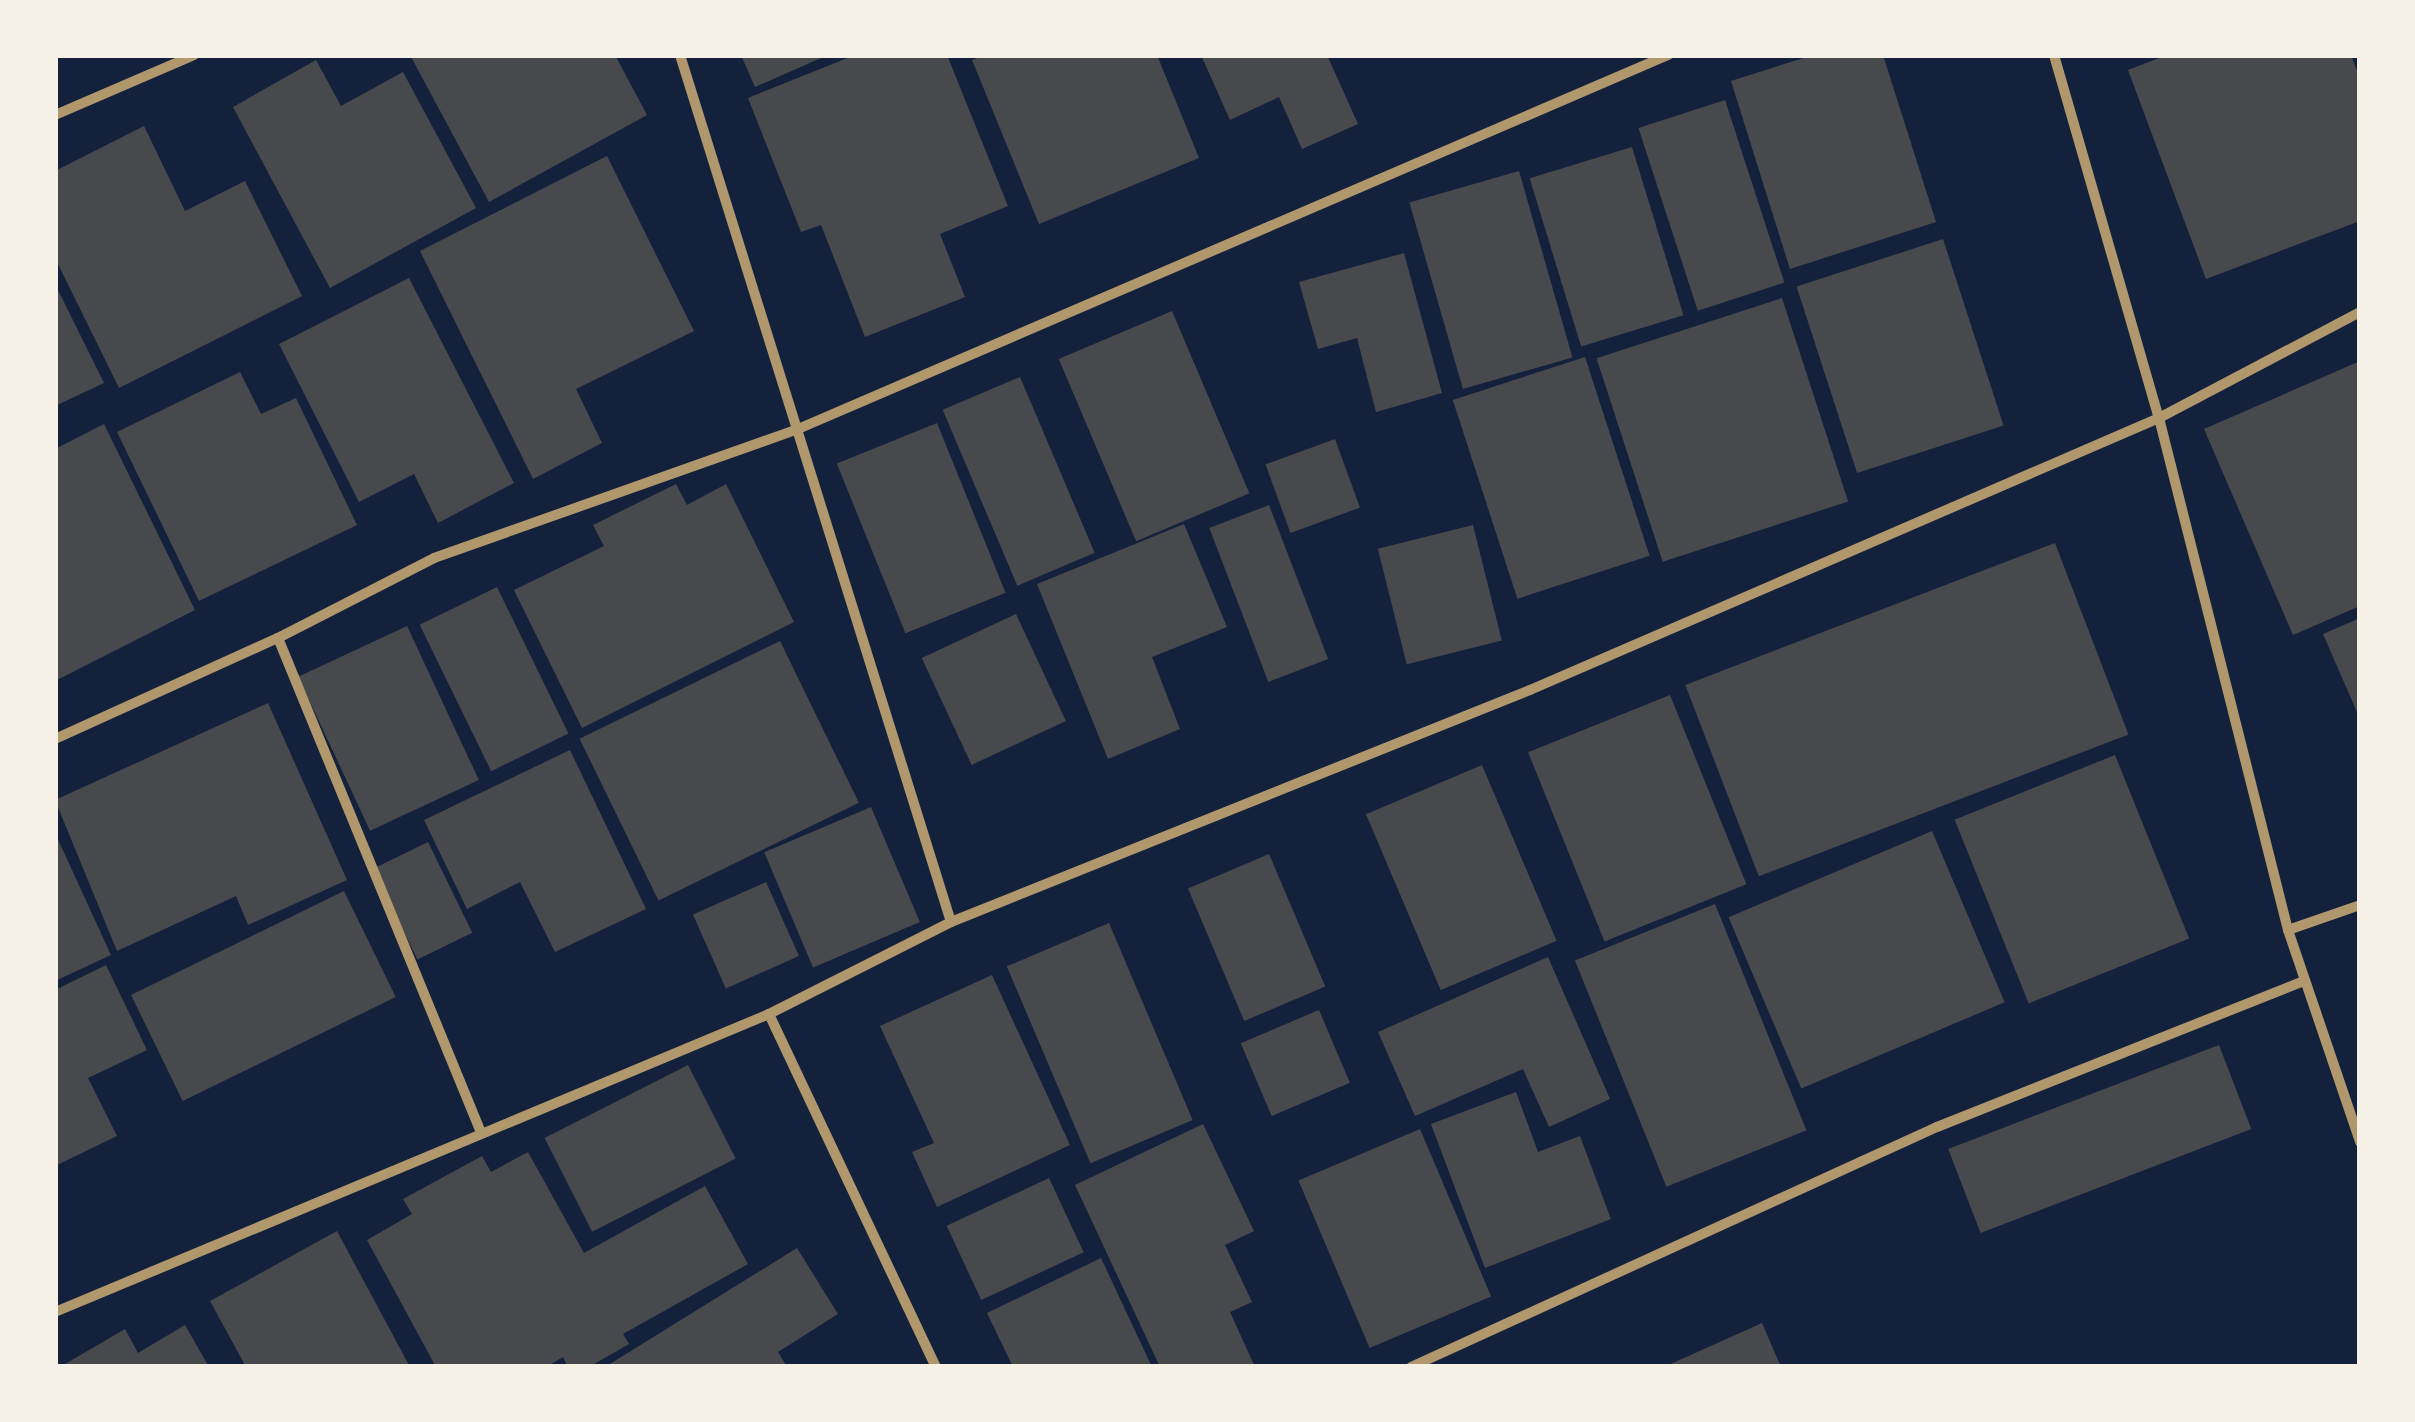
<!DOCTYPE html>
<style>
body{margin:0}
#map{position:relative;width:2415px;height:1422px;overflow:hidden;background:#14213d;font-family:"Varela Round",sans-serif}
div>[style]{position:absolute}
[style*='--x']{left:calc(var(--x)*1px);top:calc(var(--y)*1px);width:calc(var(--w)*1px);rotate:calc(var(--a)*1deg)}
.building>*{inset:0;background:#48494c;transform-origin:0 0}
.minor>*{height:10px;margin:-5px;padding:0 5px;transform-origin:5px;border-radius:5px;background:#b1986c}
span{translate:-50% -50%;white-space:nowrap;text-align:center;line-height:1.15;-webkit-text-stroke:9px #f6f1e7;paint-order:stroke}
.frame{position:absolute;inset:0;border:58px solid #f6f1e7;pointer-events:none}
</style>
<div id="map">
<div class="building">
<i style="clip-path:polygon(410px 55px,615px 55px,647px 115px,489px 202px)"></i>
<i style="clip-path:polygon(741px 55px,828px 55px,755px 87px)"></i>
<i style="clip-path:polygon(855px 55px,947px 55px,1008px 206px,940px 234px,965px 297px,865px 337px,821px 225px,801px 232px,748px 98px)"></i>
<i style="clip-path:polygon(985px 55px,1157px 55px,1199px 158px,1039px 224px,972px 60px)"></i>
<i style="clip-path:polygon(1201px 55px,1327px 55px,1358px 124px,1302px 149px,1279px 97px,1230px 120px)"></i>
<i style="clip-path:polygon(1813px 55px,1883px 55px,1936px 222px,1790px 269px,1731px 81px)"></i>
<i style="clip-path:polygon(2167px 55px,2351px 55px,2360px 79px,2360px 221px,2206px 279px,2128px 70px)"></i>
<i style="clip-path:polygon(316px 60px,341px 106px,403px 72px,476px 208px,330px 288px,233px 107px)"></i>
<i style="left:1725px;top:100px;width:192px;height:91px;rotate:72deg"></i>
<i style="clip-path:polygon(144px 126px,185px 211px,245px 181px,302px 296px,119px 388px,55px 258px,55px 171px)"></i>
<i style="left:1632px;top:147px;width:176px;height:107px;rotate:73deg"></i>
<i style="clip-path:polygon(607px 156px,694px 331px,576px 389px,602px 443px,533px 479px,420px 251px)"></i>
<i style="left:1519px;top:171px;width:194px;height:114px;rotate:74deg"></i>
<i style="left:1943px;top:239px;width:196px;height:154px;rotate:72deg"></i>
<i style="clip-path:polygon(1404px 253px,1442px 393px,1376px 412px,1357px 338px,1318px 349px,1299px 282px)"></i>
<i style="clip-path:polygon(409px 278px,514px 483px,438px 523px,414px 474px,359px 502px,279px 344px)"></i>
<i style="clip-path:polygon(55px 284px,104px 383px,55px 406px)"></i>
<i style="left:1782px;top:298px;width:214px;height:195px;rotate:72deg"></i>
<i style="left:1172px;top:311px;width:198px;height:123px;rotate:67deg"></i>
<i style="left:1585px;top:357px;width:209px;height:139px;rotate:72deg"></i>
<i style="clip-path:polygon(2360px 361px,2360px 606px,2293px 635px,2204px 429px)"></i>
<i style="clip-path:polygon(240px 372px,261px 414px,296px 398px,357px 525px,199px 601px,117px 432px)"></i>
<i style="left:1020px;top:377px;width:191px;height:84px;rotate:67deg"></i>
<i style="left:937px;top:423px;width:183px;height:108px;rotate:68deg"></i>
<i style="clip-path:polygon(104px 424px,195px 610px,55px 681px,55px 449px)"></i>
<i style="left:1335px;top:439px;width:73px;height:74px;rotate:70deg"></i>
<i style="clip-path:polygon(676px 484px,687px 505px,726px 484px,794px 622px,582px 728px,514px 590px,604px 546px,593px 525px)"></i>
<i style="left:1269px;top:505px;width:165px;height:64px;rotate:69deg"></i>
<i style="clip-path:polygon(1184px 524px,1227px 627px,1152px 657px,1180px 729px,1108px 759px,1037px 584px)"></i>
<i style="left:1473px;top:525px;width:119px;height:98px;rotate:76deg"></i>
<i style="left:2055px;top:543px;width:205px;height:396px;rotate:69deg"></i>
<i style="left:497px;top:587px;width:163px;height:86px;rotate:64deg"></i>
<i style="left:1016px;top:614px;width:118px;height:104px;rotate:65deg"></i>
<i style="clip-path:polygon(2360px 618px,2360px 719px,2323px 634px)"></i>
<i style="left:407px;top:626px;width:170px;height:120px;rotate:65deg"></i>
<i style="left:780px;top:641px;width:180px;height:223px;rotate:64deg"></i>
<i style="left:1670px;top:695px;width:204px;height:153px;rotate:68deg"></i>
<i style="clip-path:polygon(268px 703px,347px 880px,248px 925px,236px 896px,117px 951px,55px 800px)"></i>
<i style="clip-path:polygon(570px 750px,646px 909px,555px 952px,520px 882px,467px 909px,424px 820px)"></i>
<i style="left:2115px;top:755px;width:198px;height:173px;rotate:68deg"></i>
<i style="left:1482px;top:765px;width:191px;height:126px;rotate:67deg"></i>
<i style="left:871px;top:807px;width:125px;height:116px;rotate:67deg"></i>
<i style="left:1932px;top:831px;width:186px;height:221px;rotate:67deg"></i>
<i style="clip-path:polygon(55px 833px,111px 955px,55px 981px)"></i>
<i style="left:428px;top:842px;width:101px;height:61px;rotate:64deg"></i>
<i style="left:1269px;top:854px;width:144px;height:88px;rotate:67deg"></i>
<i style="left:766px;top:882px;width:81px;height:80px;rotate:66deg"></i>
<i style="left:344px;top:891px;width:118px;height:237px;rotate:64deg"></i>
<i style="left:1715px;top:904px;width:244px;height:151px;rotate:68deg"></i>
<i style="left:1109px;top:923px;width:214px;height:111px;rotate:67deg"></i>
<i style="clip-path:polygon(1548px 957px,1610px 1099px,1549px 1127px,1523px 1069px,1415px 1116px,1378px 1032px)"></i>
<i style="clip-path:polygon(106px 965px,147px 1050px,88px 1078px,117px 1136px,55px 1166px,55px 990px)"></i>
<i style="clip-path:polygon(992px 975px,1070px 1145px,937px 1207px,912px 1152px,934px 1143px,880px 1026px)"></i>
<i style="left:1319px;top:1010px;width:79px;height:85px;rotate:67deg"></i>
<i style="left:2219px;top:1045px;width:90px;height:290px;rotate:69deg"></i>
<i style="left:688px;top:1065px;width:105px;height:161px;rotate:63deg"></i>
<i style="clip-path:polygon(1516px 1092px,1538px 1152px,1580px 1136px,1611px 1219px,1485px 1268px,1431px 1124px)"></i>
<i style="clip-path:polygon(1203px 1124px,1254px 1231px,1225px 1245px,1252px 1302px,1230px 1312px,1255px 1367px,1160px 1367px,1075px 1185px)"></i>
<i style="left:1420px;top:1129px;width:182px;height:132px;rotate:67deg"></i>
<i style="clip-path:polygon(528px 1152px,584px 1253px,705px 1186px,748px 1264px,623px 1334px,629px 1344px,589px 1367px,568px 1367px,563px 1357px,546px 1367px,436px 1367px,367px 1240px,412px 1214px,403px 1199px,482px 1156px,491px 1172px)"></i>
<i style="left:1049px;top:1178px;width:82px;height:113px;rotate:65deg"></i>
<i style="clip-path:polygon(337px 1231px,410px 1367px,246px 1367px,210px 1301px)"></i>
<i style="clip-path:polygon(797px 1248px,838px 1314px,778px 1352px,787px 1367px,605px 1367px)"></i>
<i style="clip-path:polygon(1101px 1258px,1152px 1367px,1013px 1367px,987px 1313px)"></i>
<i style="clip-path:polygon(1762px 1323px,1781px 1367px,1664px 1367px)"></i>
<i style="clip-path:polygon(185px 1325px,209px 1367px,60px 1367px,125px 1329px,138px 1353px)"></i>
</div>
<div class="minor">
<i style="--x:680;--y:55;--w:908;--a:72.64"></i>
<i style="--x:2054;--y:55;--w:378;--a:73.9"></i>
<i style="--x:2159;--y:418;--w:528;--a:75.86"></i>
<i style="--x:2288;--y:930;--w:224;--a:71.2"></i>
<i style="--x:55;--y:115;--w:151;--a:-23.3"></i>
<i style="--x:278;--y:638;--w:532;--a:67.68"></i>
<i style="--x:55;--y:739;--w:245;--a:-24.4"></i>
<i style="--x:278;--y:638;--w:175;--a:-27.1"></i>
<i style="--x:434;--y:558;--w:386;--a:-19.5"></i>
<i style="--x:798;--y:429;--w:947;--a:-23.26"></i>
<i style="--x:2288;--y:930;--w:76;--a:-19.1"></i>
<i style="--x:769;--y:1014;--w:391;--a:64.7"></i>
<i style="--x:55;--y:1312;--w:774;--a:-22.65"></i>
<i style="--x:769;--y:1014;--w:204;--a:-26.8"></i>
<i style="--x:951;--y:922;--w:624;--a:-21.84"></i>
<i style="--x:1530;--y:690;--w:685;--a:-23.39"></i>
<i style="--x:2159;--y:418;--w:227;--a:-27.8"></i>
<i style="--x:1411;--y:1367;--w:578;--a:-24.53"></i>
<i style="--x:1937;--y:1127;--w:394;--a:-21.7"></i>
</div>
<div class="frame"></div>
</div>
